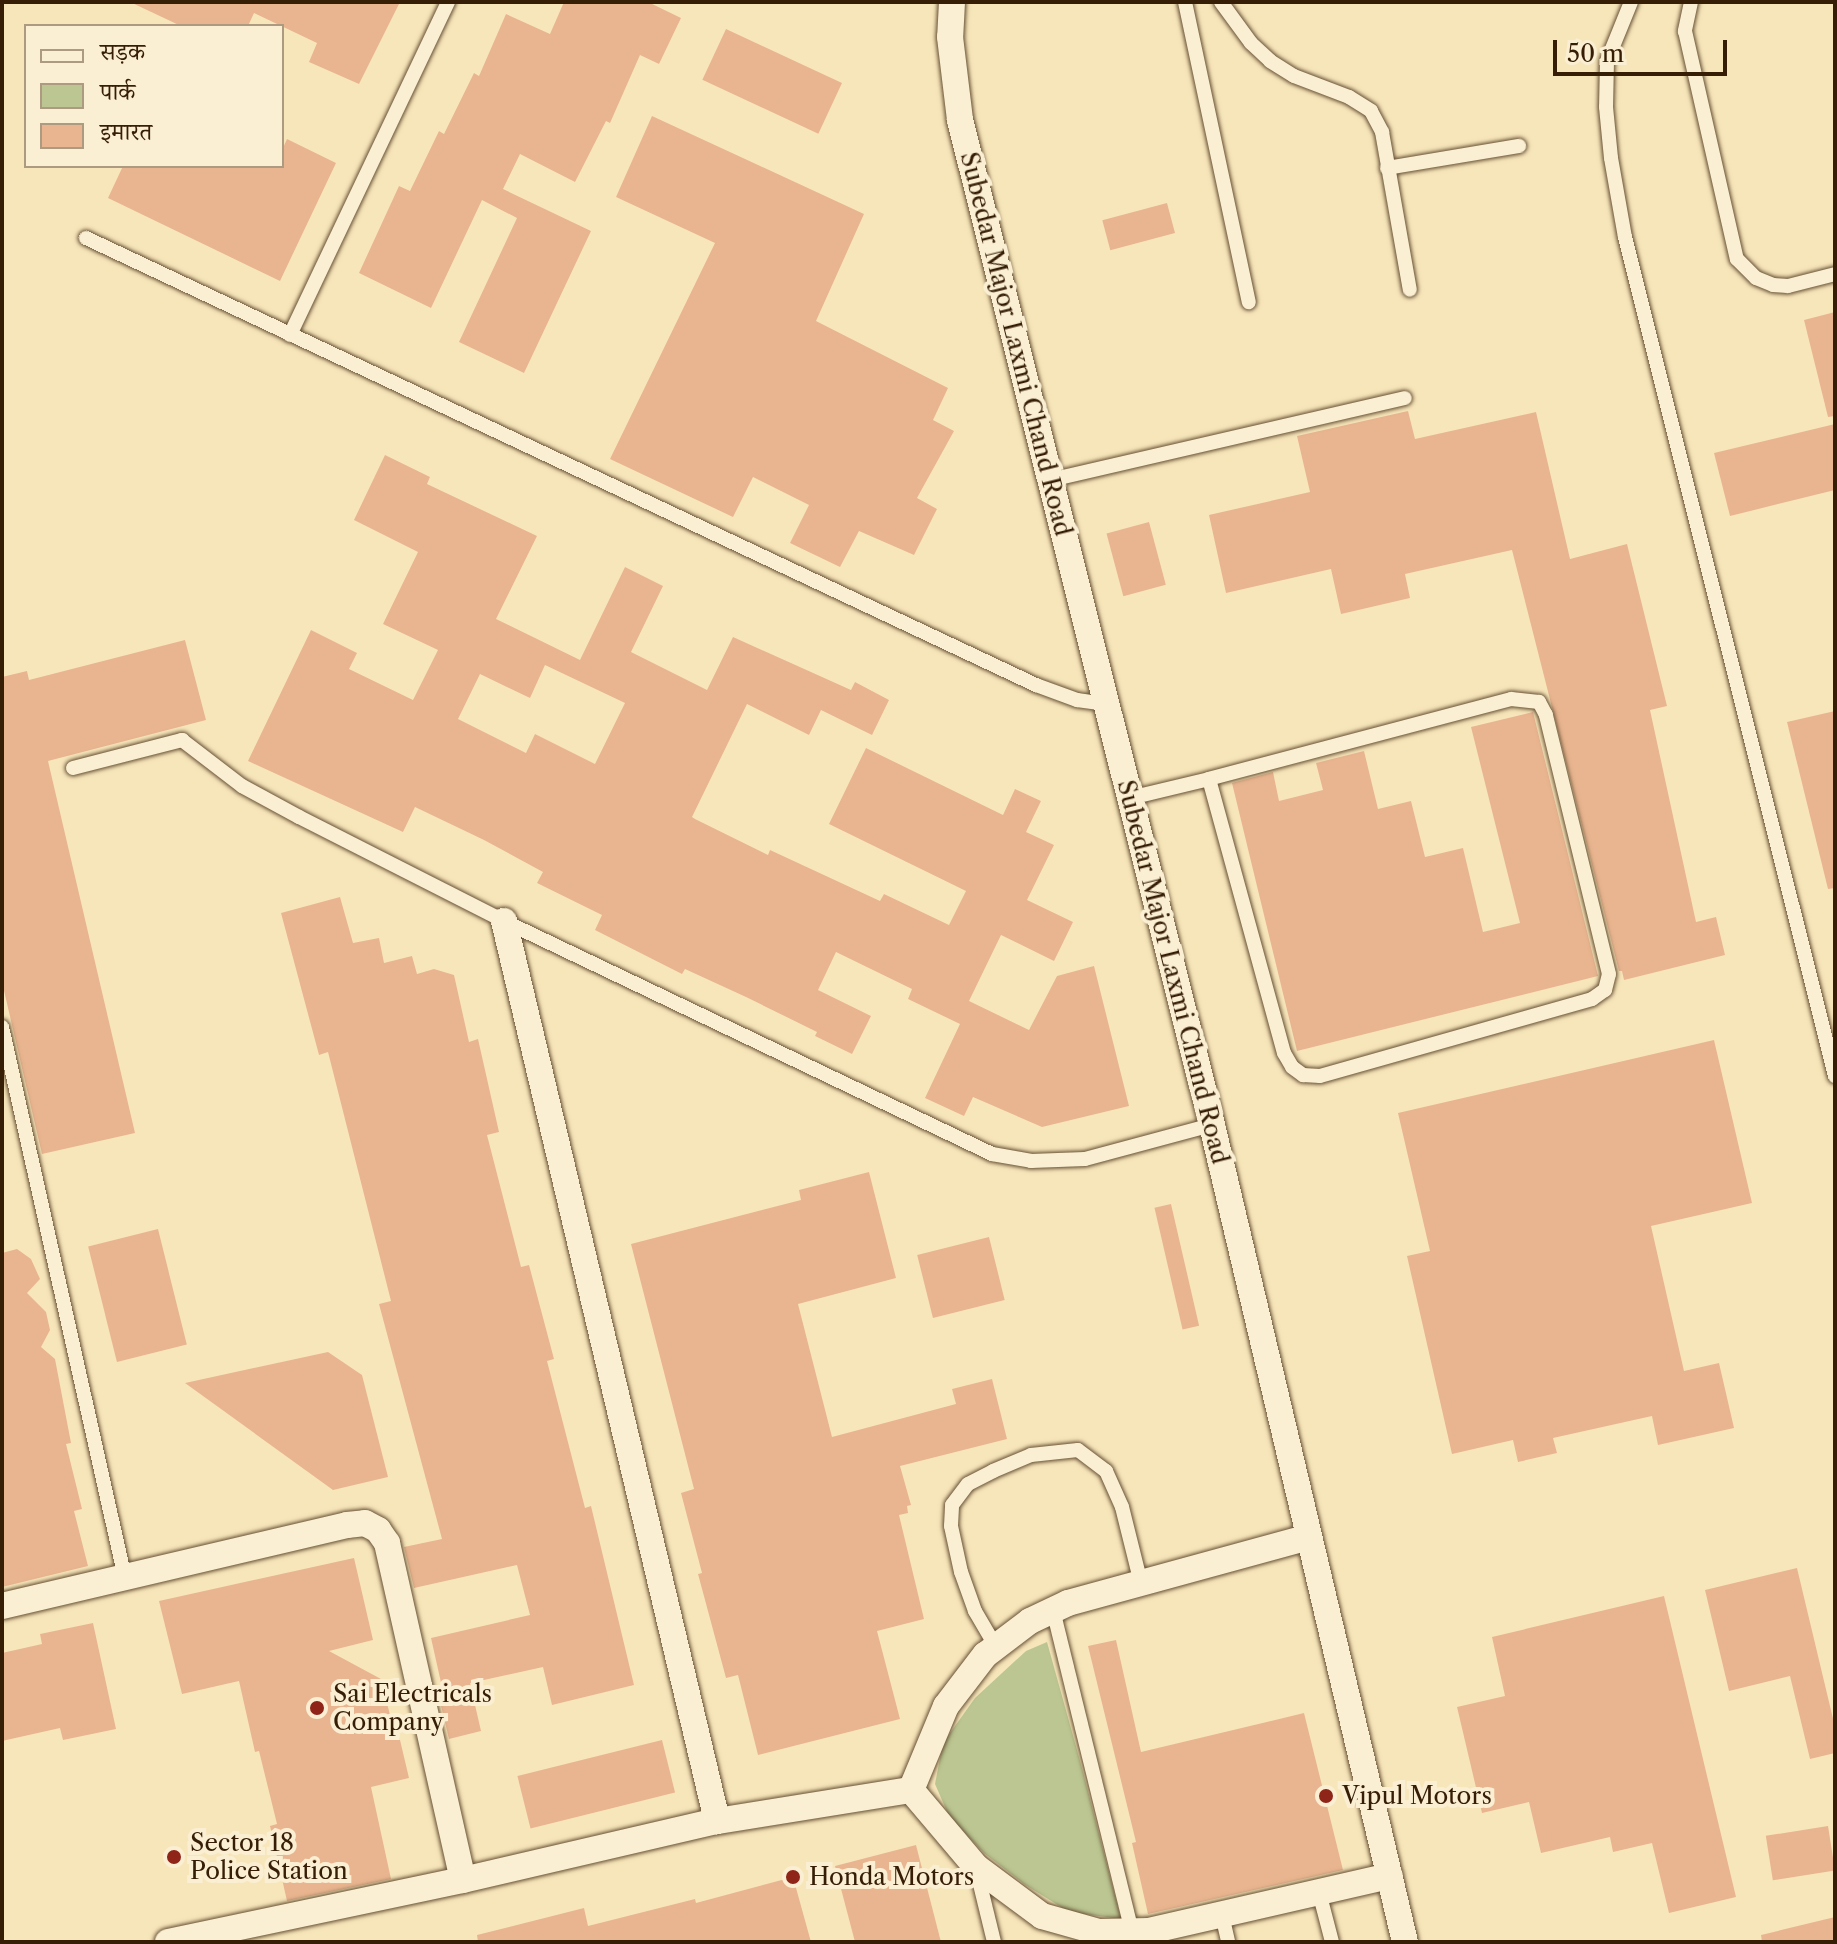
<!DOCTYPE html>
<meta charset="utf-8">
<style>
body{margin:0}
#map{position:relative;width:1837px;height:1944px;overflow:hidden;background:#f8e6bb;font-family:"Libre Caslon Text","Noto Serif Devanagari",serif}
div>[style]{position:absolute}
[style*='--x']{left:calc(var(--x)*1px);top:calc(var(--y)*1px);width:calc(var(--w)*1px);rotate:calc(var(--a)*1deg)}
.green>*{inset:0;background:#bbc692}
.building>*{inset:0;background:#e9b590;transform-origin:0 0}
.roads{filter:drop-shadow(0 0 2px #665033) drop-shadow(0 0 2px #665033)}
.service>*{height:14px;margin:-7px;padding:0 7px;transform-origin:7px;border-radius:7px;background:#faefd3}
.minor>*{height:26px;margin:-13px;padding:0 13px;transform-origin:13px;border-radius:13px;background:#faefd3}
.dots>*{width:22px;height:22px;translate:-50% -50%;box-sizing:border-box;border:4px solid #faefd3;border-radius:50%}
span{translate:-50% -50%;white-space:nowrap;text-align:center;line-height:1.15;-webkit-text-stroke:8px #faefd3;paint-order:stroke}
.street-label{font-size:24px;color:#361e06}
.poi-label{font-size:24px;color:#361e06}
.left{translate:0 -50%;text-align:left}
.frame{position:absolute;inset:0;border:4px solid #361e06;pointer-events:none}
.legend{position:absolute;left:24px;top:24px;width:260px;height:144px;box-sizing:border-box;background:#faefd3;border:2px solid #ac9b81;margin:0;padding:10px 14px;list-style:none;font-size:24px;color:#361e06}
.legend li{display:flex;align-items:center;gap:16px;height:40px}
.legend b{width:40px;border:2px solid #ac9b81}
.scale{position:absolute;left:1553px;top:40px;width:174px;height:36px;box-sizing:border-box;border:4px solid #361e06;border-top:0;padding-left:10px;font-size:24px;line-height:28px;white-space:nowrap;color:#361e06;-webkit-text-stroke:6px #faefd3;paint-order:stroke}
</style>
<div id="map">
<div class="green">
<i style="clip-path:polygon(1047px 1642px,1082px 1768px,1121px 1919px,1069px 1912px,1024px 1884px,984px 1853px,949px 1816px,935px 1784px,943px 1743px,975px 1698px,1026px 1651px)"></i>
</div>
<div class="building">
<i style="clip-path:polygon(130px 2px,400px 2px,359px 84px,309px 62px,317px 43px,254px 13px,248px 26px,181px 26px)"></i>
<i style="clip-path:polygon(564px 2px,648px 2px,681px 18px,659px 64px,640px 55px,610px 123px,606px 121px,575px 182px,520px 154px,503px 189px,591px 231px,524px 373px,459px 342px,517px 218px,482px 200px,431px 308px,359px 273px,399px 186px,410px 191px,439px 131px,444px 134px,474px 73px,479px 76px,506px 14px,550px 34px)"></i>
<i style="left:726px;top:29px;width:128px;height:56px;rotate:25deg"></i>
<i style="clip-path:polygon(652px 116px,864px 214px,816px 321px,948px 388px,933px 420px,954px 431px,917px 498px,937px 509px,914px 555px,859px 531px,840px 567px,790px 543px,809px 505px,753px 477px,733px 517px,610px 459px,715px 243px,616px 197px)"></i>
<i style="clip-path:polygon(287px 139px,336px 163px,280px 281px,108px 198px,123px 166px,282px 166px,282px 150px)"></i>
<i style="left:1167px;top:203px;width:31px;height:67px;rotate:75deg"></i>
<i style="clip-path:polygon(1835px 312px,1835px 416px,1828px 417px,1804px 320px)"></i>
<i style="clip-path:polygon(1408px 411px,1415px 439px,1536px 412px,1570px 559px,1627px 544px,1667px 706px,1650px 710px,1696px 922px,1716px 917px,1725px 955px,1624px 980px,1622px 971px,1619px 971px,1512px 550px,1405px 574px,1410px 598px,1341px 614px,1331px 569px,1226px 593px,1209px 515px,1310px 492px,1297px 436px)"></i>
<i style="clip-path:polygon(1835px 424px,1835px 490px,1730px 516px,1714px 453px)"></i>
<i style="clip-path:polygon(evenodd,385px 455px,430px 477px,427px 484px,537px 536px,496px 619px,580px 660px,625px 567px,663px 586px,631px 652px,707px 690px,733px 637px,851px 690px,855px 682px,889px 700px,872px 735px,821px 710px,809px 735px,747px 704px,692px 817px,695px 819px,768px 855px,770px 850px,880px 901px,884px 894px,949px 925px,966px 891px,829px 824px,866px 748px,1003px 815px,1015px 789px,1041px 801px,1026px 832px,1054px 845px,1027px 900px,1073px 922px,1054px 961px,1001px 935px,969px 1001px,1029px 1030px,1057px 976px,1094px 966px,1129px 1106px,1042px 1127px,973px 1097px,964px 1116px,925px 1098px,960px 1024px,908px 999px,912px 989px,836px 952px,818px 990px,871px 1016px,852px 1054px,815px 1036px,817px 1032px,746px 997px,685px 969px,682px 974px,595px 930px,602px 915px,537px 883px,543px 872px,484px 840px,415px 807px,403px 832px,248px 761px,311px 630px,357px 653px,349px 669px,413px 700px,438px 650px,383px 624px,418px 552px,354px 520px,385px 455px,545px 665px,625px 703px,595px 764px,535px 734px,526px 753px,458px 719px,480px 674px,530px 698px,545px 665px)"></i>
<i style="left:1149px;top:522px;width:65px;height:44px;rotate:75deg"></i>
<i style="clip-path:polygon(185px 640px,206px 720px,48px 761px,135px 1133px,42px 1154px,2px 982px,2px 677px,27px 671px,29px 680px)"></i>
<i style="clip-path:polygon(1835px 711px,1835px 888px,1828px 889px,1787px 722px)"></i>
<i style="clip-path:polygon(1533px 712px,1598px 976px,1297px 1051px,1232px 783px,1273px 772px,1279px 801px,1323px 790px,1316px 763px,1364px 751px,1378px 809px,1411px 801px,1425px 857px,1463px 848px,1483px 932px,1520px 923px,1471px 727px)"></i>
<i style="clip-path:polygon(340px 897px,353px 943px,379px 938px,384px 963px,412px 956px,417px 974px,434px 969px,454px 975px,469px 1042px,478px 1039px,499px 1132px,487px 1135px,521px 1267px,529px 1265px,554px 1359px,547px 1361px,585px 1508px,591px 1506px,634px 1685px,552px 1705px,543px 1667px,470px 1683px,481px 1731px,449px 1739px,439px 1697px,444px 1696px,431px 1638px,530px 1615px,517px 1565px,414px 1588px,404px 1547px,442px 1539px,379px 1304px,391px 1301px,328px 1052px,319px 1055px,281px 913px)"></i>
<i style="clip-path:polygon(1714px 1040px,1752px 1203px,1651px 1226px,1684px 1371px,1719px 1363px,1734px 1428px,1658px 1445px,1652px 1416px,1553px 1438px,1557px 1453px,1518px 1462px,1513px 1440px,1452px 1454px,1407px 1256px,1430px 1251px,1398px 1113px)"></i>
<i style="clip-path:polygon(869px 1172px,896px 1278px,798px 1304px,832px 1437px,956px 1404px,952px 1389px,992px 1379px,1007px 1439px,900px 1466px,911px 1505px,907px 1506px,908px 1513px,899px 1515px,924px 1619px,877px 1631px,900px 1719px,758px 1755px,738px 1675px,726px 1678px,698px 1574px,702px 1573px,681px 1493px,694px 1489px,631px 1244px,801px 1200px,799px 1190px)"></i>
<i style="left:1171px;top:1204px;width:125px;height:17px;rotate:77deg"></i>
<i style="left:158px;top:1229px;width:119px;height:72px;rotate:76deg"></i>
<i style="left:989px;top:1237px;width:65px;height:74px;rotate:76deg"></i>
<i style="clip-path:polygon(17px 1249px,31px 1259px,40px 1279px,27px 1293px,46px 1312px,50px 1330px,41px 1347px,55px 1359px,71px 1443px,66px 1444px,82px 1509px,74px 1511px,88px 1566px,2px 1587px,2px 1253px)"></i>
<i style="clip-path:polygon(328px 1352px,362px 1375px,388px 1477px,333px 1490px,185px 1383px)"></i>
<i style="clip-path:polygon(354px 1558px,373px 1640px,329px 1651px,381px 1679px,392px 1723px,396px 1723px,409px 1778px,371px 1787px,391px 1879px,287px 1901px,270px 1826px,277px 1824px,259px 1751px,255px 1752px,239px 1681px,182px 1694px,159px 1601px)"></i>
<i style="clip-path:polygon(1797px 1568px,1835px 1727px,1835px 1753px,1810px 1759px,1790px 1676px,1729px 1691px,1705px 1590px)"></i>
<i style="clip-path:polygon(1664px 1596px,1736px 1897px,1669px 1913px,1652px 1843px,1613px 1852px,1610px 1837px,1541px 1853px,1529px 1802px,1482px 1813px,1457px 1707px,1505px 1696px,1492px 1637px)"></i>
<i style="clip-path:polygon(93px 1623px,116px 1729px,63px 1740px,60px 1728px,2px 1741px,2px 1653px,42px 1644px,40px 1634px)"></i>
<i style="clip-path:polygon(1116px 1640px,1141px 1752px,1304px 1713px,1343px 1870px,1148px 1914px,1132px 1843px,1136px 1842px,1088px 1646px)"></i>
<i style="left:662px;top:1740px;width:54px;height:149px;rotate:76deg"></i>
<i style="left:1828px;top:1826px;width:45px;height:63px;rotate:81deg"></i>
<i style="clip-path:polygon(916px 1845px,941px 1942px,855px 1942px,835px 1866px)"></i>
<i style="clip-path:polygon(793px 1877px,811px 1942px,478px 1942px,477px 1935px,584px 1908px,588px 1926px,695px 1899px,696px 1903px)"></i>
<i style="clip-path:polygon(1835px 1917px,1835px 1942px,1762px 1942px,1761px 1935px)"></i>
</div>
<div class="roads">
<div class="service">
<i style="--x:1185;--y:2;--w:307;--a:78"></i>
<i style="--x:1221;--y:2;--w:51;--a:53.8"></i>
<i style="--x:1251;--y:43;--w:26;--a:43"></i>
<i style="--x:1270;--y:61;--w:28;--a:32"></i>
<i style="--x:1294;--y:76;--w:59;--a:20.9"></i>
<i style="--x:1349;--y:97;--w:26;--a:32"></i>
<i style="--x:1371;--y:111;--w:24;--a:62"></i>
<i style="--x:1382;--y:132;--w:160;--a:80"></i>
<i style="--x:1631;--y:2;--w:64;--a:112.1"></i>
<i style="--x:1607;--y:61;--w:46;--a:91.2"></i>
<i style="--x:1606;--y:107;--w:51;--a:84.4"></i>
<i style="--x:1611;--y:158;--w:80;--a:80"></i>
<i style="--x:1625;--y:237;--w:865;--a:75.95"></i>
<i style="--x:1691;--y:2;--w:30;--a:102"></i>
<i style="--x:1685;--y:31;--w:234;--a:77.2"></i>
<i style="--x:1737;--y:259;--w:27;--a:45"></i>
<i style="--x:1756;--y:278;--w:18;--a:22"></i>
<i style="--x:1773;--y:285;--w:15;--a:4"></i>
<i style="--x:1788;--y:286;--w:49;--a:-14.3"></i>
<i style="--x:1387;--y:168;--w:134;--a:-9.5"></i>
<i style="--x:86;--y:238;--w:1050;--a:25.2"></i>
<i style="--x:1036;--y:685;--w:44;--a:20.1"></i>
<i style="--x:1077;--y:700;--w:30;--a:8"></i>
<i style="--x:290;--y:335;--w:369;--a:-64.6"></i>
<i style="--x:1050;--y:480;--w:364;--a:-13"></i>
<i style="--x:73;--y:768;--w:113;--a:-14.4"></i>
<i style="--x:182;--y:740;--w:76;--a:37.5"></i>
<i style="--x:242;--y:786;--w:65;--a:28.5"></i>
<i style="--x:299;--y:817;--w:230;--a:26.9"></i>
<i style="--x:504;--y:921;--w:541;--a:25.52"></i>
<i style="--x:992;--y:1154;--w:40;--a:10"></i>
<i style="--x:1031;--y:1161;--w:54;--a:-2.1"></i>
<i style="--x:1085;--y:1159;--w:131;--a:-15"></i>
<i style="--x:1130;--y:798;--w:81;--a:-13.5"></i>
<i style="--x:1209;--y:779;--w:284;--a:74.7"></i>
<i style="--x:1284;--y:1053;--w:16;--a:60"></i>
<i style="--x:1292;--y:1067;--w:14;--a:36"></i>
<i style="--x:1303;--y:1075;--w:17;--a:3"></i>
<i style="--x:1320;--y:1076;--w:283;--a:-15.8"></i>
<i style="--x:1592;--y:999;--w:16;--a:-35"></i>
<i style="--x:1605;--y:990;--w:16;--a:-76"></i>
<i style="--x:1609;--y:974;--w:267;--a:-103.7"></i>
<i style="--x:1546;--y:715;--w:15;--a:-118"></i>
<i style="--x:1539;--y:702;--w:28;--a:-174"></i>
<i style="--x:1511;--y:699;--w:312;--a:165.2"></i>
<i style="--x:2;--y:1027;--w:565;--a:77.42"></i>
<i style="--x:1053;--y:1610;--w:331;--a:76.2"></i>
<i style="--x:996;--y:1647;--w:42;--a:-120.3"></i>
<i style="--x:975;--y:1611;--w:41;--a:-109.7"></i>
<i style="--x:961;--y:1572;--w:47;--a:-102.3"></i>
<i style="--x:951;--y:1526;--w:21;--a:-87"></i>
<i style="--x:952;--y:1505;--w:26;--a:-53"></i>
<i style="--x:968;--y:1484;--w:28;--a:-27"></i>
<i style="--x:993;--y:1471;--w:41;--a:-22.8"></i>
<i style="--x:1031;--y:1455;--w:47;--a:-6.1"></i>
<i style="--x:1078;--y:1450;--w:35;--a:37"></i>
<i style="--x:1106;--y:1471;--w:39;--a:66"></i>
<i style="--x:1122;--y:1507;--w:78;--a:76"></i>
<i style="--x:976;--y:1868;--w:76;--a:76.3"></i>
<i style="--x:1319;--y:1892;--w:52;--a:75.4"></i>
<i style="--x:1222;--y:1915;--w:28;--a:77"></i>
</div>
<div class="minor">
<i style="--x:952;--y:2;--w:35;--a:93"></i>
<i style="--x:950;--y:37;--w:84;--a:83.1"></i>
<i style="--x:960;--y:120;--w:1036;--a:75.92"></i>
<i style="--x:1212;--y:1125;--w:839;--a:76.71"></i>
<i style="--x:504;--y:921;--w:925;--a:76.68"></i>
<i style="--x:1309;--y:1537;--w:250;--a:164.7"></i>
<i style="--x:1068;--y:1603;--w:42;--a:154.7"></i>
<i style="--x:1030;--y:1621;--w:56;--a:142.9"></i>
<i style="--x:985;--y:1655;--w:64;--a:127.4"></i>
<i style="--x:946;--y:1706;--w:91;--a:112.6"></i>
<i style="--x:911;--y:1790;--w:101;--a:49.8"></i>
<i style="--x:976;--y:1867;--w:82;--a:36.6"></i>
<i style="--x:1042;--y:1916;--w:59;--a:15.7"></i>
<i style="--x:1099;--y:1932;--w:50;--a:-1.1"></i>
<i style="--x:1149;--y:1931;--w:247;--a:-12.9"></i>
<i style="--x:2;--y:1606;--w:354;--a:-13.2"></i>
<i style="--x:347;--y:1525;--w:18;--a:-6"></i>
<i style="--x:365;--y:1523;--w:15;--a:28"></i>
<i style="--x:378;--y:1530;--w:16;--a:55"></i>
<i style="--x:387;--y:1543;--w:345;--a:77.3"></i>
<i style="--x:168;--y:1942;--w:301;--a:-11.9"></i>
<i style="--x:463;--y:1880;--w:261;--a:-13.1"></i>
<i style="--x:717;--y:1821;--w:196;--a:-9.1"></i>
</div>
</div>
<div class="dots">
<i style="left:317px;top:1708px;background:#8f2418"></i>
<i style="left:1326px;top:1796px;background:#8f2418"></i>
<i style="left:174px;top:1857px;background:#8f2418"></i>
<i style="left:793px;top:1877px;background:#8f2418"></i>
</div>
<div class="street-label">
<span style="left:1016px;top:344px;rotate:76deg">Subedar Major Laxmi Chand Road</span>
<span style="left:1173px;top:972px;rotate:76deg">Subedar Major Laxmi Chand Road</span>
</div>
<div class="poi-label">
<span class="left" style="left:333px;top:1708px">Sai Electricals<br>Company</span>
<span class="left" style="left:1342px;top:1796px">Vipul Motors</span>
<span class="left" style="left:190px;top:1857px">Sector 18<br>Police Station</span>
<span class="left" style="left:809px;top:1877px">Honda Motors</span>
</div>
<div class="frame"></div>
<ul class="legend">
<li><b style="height:10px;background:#faefd3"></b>सड़क</li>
<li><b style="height:22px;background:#bbc692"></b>पार्क</li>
<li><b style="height:22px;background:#e9b590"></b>इमारत</li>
</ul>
<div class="scale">50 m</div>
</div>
